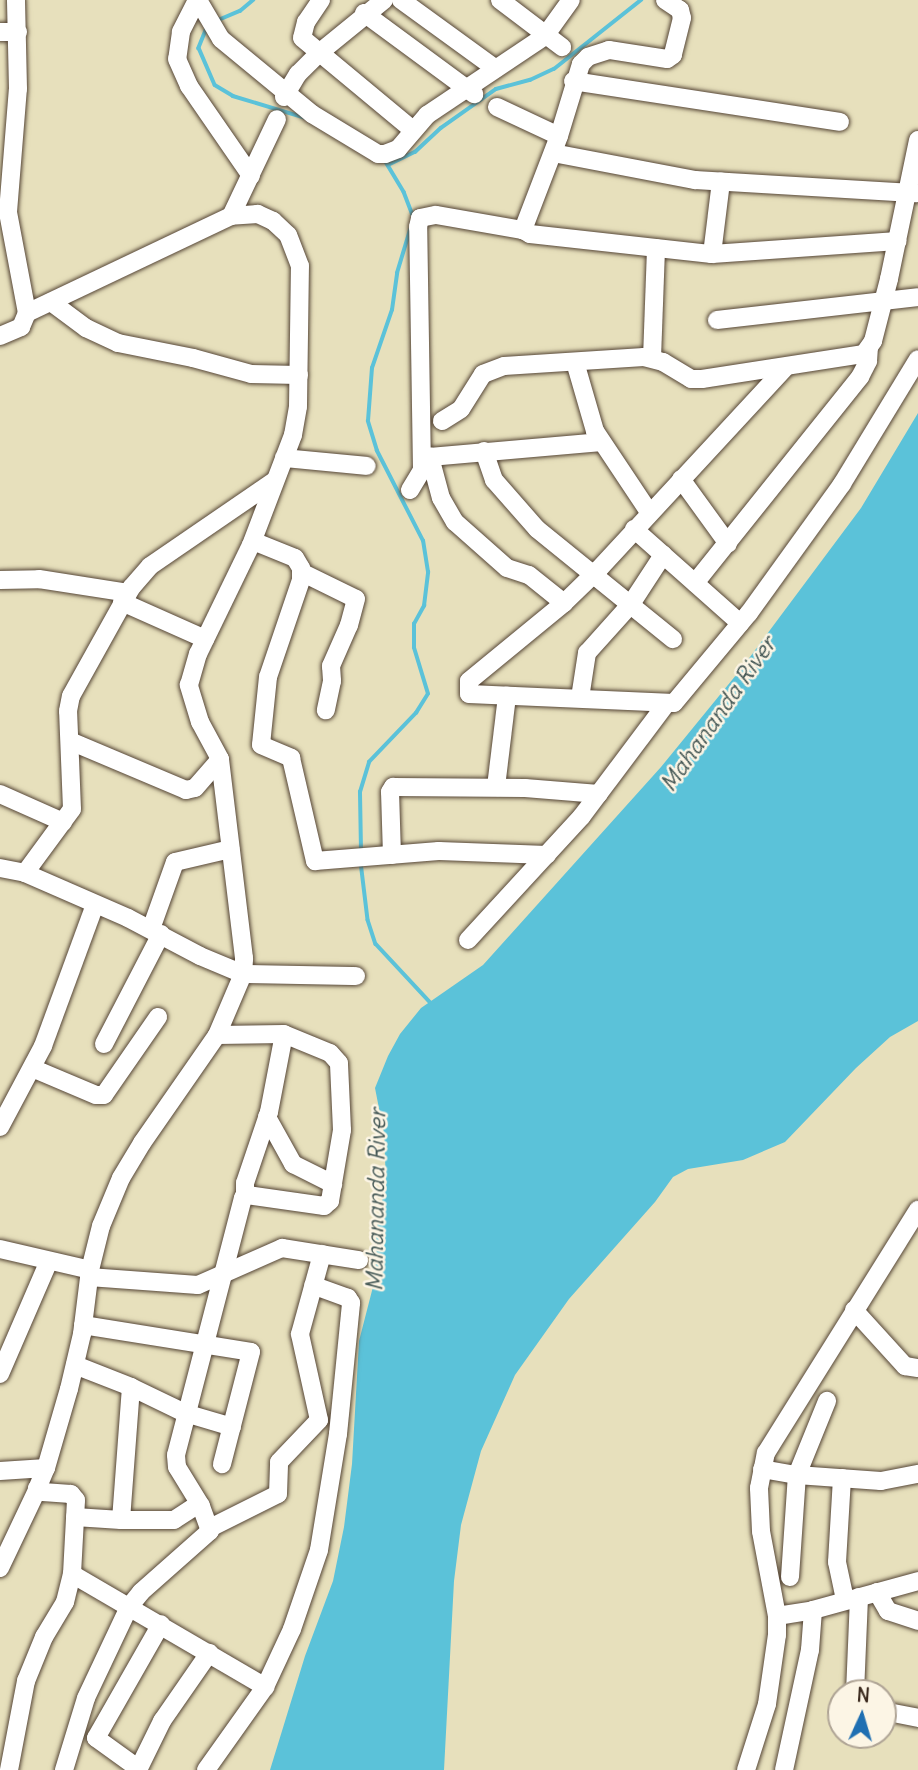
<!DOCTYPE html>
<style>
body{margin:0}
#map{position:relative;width:918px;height:1770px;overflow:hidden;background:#e7e0bc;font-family:Delius,sans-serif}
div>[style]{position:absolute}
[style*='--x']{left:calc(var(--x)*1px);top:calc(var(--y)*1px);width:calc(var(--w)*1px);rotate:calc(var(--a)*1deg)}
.water>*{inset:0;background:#5bc2d9}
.stream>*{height:3.5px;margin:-1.75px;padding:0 1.75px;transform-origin:1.75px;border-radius:1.75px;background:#5bc2d9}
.roads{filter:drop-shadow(0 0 2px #554536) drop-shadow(0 0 2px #554536)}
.minor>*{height:18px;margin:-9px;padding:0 9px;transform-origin:9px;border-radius:9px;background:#fff}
span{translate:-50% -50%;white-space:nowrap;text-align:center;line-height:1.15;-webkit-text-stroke:5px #fcf5e5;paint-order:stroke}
.water-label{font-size:23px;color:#455856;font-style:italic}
.north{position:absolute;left:827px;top:1679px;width:70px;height:70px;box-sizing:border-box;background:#fcf5e5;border:2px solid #afa495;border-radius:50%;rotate:4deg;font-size:19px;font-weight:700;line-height:28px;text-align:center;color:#3b2a1e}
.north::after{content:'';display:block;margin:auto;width:24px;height:32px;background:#1f6fb2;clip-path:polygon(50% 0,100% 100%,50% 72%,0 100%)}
</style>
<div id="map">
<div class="water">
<i style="clip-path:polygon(918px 413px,918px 1021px,890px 1037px,856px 1068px,785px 1142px,743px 1160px,688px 1169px,673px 1177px,655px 1202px,569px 1299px,515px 1375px,481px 1451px,461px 1525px,454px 1581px,444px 1770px,270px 1770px,305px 1656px,333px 1581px,344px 1527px,352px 1464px,359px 1341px,375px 1279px,376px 1231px,386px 1182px,384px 1134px,375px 1088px,388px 1056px,400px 1034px,421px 1008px,483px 965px,661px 767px,741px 669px,861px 508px)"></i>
</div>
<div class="stream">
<i style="--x:216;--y:21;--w:26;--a:-23"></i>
<i style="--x:240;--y:11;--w:17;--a:-40"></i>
<i style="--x:207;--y:28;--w:22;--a:112"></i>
<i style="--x:199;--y:48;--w:40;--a:66.6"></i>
<i style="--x:215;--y:85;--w:21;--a:31"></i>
<i style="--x:233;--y:96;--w:76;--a:16.8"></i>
<i style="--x:386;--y:162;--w:35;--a:59"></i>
<i style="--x:404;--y:192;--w:26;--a:69"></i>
<i style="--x:390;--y:164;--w:28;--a:-26"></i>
<i style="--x:415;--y:152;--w:35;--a:-43"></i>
<i style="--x:441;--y:128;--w:67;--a:-35.3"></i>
<i style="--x:496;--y:89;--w:35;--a:-15"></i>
<i style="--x:530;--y:80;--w:26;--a:-25"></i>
<i style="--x:554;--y:69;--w:111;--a:-38.4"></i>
<i style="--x:361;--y:851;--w:59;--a:-91"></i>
<i style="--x:360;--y:792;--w:31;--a:-73"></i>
<i style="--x:369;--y:762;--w:68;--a:-46.2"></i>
<i style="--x:416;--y:713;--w:22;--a:-58"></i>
<i style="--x:428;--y:694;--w:48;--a:-106.9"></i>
<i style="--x:414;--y:648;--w:24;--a:-90"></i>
<i style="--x:414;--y:624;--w:21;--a:-61"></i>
<i style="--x:424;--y:606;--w:34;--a:-83"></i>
<i style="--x:428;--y:572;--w:31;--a:-99"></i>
<i style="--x:423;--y:541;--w:101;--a:-117.1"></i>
<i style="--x:377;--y:451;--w:31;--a:-107"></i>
<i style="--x:368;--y:421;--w:53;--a:-85.7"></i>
<i style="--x:372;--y:368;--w:61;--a:-71"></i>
<i style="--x:392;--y:310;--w:37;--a:-82"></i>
<i style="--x:397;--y:273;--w:45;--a:-73.2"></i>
<i style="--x:361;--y:862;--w:58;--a:83.1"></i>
<i style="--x:368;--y:920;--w:25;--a:72"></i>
<i style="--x:376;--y:944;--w:79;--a:47"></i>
</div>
<div class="roads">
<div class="minor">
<i style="--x:197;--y:0;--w:36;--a:117"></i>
<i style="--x:181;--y:32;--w:27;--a:98"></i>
<i style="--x:177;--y:59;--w:30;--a:66"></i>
<i style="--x:189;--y:86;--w:109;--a:55.4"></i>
<i style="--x:198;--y:0;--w:45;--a:59.5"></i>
<i style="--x:221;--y:39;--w:118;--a:39.5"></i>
<i style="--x:312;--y:114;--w:77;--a:31.2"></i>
<i style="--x:378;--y:154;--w:7;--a:0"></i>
<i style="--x:385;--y:154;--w:14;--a:-21"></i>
<i style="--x:398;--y:149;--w:45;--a:-49.5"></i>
<i style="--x:427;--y:115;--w:142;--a:-33.8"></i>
<i style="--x:545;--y:36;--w:44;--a:-54.2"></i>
<i style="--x:321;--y:0;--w:27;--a:124"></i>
<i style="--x:306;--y:22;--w:16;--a:104"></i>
<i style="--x:302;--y:38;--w:144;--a:39.7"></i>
<i style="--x:401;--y:0;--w:117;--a:36"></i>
<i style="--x:500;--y:0;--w:78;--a:37.2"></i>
<i style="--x:665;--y:0;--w:18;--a:34"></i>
<i style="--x:680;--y:10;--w:8;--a:76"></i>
<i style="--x:682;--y:18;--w:38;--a:104"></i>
<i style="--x:673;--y:55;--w:7;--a:146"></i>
<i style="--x:667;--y:59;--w:59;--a:-171.2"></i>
<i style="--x:609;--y:50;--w:22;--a:162"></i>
<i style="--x:588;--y:57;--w:10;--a:135"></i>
<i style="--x:581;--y:64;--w:75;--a:107"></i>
<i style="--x:559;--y:136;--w:101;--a:111"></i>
<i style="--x:523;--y:230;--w:8;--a:30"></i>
<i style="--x:530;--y:234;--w:183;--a:6.3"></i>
<i style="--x:712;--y:254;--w:186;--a:-4"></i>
<i style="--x:364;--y:13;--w:137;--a:36.4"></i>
<i style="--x:0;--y:32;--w:18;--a:0"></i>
<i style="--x:573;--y:81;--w:270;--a:8.7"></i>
<i style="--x:284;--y:97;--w:27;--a:-59"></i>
<i style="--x:298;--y:74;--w:30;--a:-45"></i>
<i style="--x:319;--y:53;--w:84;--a:-39.2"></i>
<i style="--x:497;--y:107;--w:68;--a:25.1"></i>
<i style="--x:553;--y:153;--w:145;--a:10.8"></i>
<i style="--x:695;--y:180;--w:222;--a:3.4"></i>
<i style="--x:231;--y:216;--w:107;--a:-64.6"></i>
<i style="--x:712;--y:254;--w:73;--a:-82.9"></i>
<i style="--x:51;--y:302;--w:44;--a:36.6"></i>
<i style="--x:86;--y:328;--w:35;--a:25"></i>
<i style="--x:118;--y:343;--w:76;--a:11.3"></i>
<i style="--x:193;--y:358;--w:60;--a:15.4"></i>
<i style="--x:251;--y:374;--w:48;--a:1.2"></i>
<i style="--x:717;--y:320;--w:202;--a:-6.5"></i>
<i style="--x:0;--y:336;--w:23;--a:-23"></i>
<i style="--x:21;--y:327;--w:15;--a:-67"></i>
<i style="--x:27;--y:313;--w:103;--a:-100.7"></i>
<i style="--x:8;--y:212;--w:123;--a:-85.4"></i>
<i style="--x:18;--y:89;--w:89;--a:-91.3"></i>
<i style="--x:652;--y:358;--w:110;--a:-87.9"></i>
<i style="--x:575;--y:362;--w:72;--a:73.8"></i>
<i style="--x:595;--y:431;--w:97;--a:56.3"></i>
<i style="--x:785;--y:368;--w:274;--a:132.8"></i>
<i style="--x:599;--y:569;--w:49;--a:135.8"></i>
<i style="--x:564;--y:603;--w:123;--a:140.6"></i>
<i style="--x:469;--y:681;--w:13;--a:90"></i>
<i style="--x:469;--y:694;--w:205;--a:2.5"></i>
<i style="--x:674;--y:703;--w:117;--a:-50.2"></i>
<i style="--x:749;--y:613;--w:159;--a:-54.2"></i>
<i style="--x:842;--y:484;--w:146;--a:-58.7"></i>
<i style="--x:442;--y:421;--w:22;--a:-32"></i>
<i style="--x:461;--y:409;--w:41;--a:-57.8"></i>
<i style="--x:483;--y:374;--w:22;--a:-21"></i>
<i style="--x:504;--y:366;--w:140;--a:-3.7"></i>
<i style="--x:644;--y:357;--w:20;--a:15"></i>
<i style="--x:663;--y:362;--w:33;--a:31"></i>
<i style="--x:691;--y:379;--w:11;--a:0"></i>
<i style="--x:702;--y:379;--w:164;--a:-8.8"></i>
<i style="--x:864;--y:354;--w:16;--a:-55"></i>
<i style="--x:873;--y:341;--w:64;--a:-75.5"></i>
<i style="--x:889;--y:279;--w:142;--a:-78.2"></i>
<i style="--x:484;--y:451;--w:31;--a:71"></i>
<i style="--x:494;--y:480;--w:65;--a:48.7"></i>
<i style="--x:537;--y:529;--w:175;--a:39"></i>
<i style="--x:430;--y:457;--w:42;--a:75"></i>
<i style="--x:441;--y:498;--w:28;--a:60"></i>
<i style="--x:455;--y:522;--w:69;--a:41.5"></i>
<i style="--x:507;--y:568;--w:23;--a:18"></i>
<i style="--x:529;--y:575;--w:45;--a:38.7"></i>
<i style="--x:284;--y:458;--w:83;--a:5.5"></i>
<i style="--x:422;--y:470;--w:243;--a:-90.9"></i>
<i style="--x:418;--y:227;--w:9;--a:-77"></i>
<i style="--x:420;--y:218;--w:16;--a:-11"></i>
<i style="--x:436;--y:215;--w:88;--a:9.8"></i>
<i style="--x:681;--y:479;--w:80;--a:54.1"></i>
<i style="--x:410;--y:490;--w:39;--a:-59"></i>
<i style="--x:430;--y:457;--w:172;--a:-5"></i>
<i style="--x:634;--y:529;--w:142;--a:41.6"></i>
<i style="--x:253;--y:541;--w:45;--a:22"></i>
<i style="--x:295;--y:558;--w:12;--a:59"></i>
<i style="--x:301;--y:568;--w:12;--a:90"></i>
<i style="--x:301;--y:580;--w:102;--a:108.8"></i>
<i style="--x:268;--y:677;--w:68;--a:95.9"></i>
<i style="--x:261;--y:745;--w:33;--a:23"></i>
<i style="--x:291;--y:758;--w:106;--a:76.9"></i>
<i style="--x:315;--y:861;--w:124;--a:-4.6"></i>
<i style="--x:439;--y:851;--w:108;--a:2.1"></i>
<i style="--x:301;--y:572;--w:61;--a:26.1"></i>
<i style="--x:356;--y:599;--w:27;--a:105"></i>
<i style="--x:349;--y:625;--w:45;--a:113.7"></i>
<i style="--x:331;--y:666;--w:15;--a:86"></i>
<i style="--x:332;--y:681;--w:30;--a:102"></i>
<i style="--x:0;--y:580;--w:39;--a:-1"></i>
<i style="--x:39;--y:579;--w:90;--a:8.9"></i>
<i style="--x:695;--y:583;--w:264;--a:-51.3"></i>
<i style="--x:860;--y:377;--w:18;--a:-63"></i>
<i style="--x:868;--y:361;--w:13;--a:-86"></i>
<i style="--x:122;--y:602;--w:91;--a:24"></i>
<i style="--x:580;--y:698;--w:46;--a:-81.2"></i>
<i style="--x:587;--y:653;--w:66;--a:-48.1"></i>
<i style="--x:631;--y:604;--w:59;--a:-56.9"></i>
<i style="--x:70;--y:741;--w:126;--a:22.9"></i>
<i style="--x:186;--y:790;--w:9;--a:-13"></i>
<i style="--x:195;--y:788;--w:38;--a:-49"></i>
<i style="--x:496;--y:787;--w:92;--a:-83.1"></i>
<i style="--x:0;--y:794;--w:69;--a:24"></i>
<i style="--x:392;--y:855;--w:63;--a:-91.8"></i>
<i style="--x:390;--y:792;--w:6;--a:-59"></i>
<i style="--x:393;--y:787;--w:132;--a:0.4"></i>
<i style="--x:525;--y:788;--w:74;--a:4.6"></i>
<i style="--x:0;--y:868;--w:25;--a:11"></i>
<i style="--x:25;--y:873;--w:112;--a:23.6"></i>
<i style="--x:128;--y:918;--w:81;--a:27.8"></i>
<i style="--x:200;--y:956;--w:47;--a:22.7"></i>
<i style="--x:243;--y:974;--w:113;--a:1"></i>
<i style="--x:25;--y:873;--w:79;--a:-53.7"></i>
<i style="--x:72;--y:809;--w:98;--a:-92.3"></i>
<i style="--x:68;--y:711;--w:15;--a:-79"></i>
<i style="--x:71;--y:696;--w:124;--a:-60.9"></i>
<i style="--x:131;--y:588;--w:29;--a:-49"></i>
<i style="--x:150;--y:566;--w:150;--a:-34.4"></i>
<i style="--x:151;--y:929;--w:71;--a:-70.3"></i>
<i style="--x:175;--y:862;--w:57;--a:-13.1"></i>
<i style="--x:468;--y:940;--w:168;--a:-47.4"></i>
<i style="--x:582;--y:816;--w:140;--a:-53.1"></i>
<i style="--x:104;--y:1044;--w:124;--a:-62.6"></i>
<i style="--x:32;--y:1068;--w:69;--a:22.9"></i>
<i style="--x:96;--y:1095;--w:8;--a:0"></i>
<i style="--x:104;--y:1095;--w:95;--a:-55.3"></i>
<i style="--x:267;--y:1117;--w:54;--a:61"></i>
<i style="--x:293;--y:1164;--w:45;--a:26.6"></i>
<i style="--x:0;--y:1127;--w:92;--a:-62"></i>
<i style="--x:43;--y:1046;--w:150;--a:-69.8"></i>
<i style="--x:245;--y:1196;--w:13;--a:-90"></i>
<i style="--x:245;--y:1183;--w:75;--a:-71.3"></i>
<i style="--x:269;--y:1112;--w:79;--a:-79.1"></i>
<i style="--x:0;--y:1249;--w:92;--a:13.1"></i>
<i style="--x:89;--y:1277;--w:109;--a:4.2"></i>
<i style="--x:198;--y:1285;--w:92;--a:-23.8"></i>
<i style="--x:282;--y:1248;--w:78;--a:8.9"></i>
<i style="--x:854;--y:1310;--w:76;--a:47.7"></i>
<i style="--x:905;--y:1366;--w:13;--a:9"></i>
<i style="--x:83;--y:1325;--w:170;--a:9.1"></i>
<i style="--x:251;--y:1352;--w:116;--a:104.5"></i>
<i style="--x:75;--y:1365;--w:60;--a:21.4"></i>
<i style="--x:131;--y:1387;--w:60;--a:25.7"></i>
<i style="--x:185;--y:1413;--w:49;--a:16.6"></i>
<i style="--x:0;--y:1374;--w:123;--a:-66.6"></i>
<i style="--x:131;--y:1387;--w:133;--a:94.3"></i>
<i style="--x:121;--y:1520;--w:53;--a:0"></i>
<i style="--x:174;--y:1520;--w:30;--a:-33"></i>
<i style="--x:762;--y:1469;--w:36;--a:10"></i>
<i style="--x:797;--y:1475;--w:84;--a:4.1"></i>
<i style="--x:881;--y:1481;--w:38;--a:-11"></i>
<i style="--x:0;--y:1471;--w:46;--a:-3.7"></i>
<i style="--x:842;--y:1478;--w:84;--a:93.4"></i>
<i style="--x:837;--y:1562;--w:39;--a:78"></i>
<i style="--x:75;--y:1517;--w:46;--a:3.7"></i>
<i style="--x:210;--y:1528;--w:76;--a:-26.6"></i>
<i style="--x:278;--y:1494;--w:32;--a:-88"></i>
<i style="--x:279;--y:1462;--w:58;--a:-46.4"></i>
<i style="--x:319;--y:1420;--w:88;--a:-102.5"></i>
<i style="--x:300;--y:1334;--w:83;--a:-74.6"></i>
<i style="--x:0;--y:1568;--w:86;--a:-64.6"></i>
<i style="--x:72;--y:1574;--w:224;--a:30.3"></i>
<i style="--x:790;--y:1577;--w:102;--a:-86.1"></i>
<i style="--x:797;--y:1475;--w:80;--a:-67.9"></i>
<i style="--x:877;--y:1592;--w:22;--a:60"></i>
<i style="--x:888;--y:1611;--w:32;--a:18"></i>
<i style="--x:777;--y:1616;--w:36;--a:-9"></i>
<i style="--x:813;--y:1610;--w:109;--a:-15.4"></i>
<i style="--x:855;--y:1693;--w:96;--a:-87.6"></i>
<i style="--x:883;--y:1711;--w:36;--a:11"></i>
<i style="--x:139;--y:1769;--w:53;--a:-144.2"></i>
<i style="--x:96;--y:1738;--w:131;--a:-60.3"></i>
<i style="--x:9;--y:1770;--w:91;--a:-79.2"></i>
<i style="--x:26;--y:1681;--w:48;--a:-67.8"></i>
<i style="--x:44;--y:1637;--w:41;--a:-59"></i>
<i style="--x:65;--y:1602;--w:29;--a:-76"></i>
<i style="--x:72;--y:1574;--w:74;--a:-86.9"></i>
<i style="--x:76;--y:1500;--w:8;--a:-130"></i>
<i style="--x:71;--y:1494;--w:32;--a:-176"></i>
<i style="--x:39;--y:1492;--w:4;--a:-124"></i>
<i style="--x:37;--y:1489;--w:23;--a:-67"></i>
<i style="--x:46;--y:1468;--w:82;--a:-73.8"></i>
<i style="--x:69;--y:1389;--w:57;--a:-76.7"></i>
<i style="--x:82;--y:1334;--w:64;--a:-82.9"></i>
<i style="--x:90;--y:1270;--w:45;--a:-76"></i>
<i style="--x:101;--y:1226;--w:52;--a:-67.4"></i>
<i style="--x:121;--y:1178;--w:41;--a:-59"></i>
<i style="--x:142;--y:1143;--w:131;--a:-55.2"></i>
<i style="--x:217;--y:1035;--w:66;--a:-66.9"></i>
<i style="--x:243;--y:974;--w:16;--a:-86"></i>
<i style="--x:244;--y:958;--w:200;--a:-96.9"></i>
<i style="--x:220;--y:759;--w:42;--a:-118.4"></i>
<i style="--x:200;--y:722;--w:39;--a:-107"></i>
<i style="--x:189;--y:685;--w:32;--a:-74"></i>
<i style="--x:198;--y:654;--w:121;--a:-64.1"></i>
<i style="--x:251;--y:545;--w:118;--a:-69.1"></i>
<i style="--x:293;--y:435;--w:29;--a:-80"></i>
<i style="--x:298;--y:406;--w:140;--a:-89.2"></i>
<i style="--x:300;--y:266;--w:33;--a:-111"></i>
<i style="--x:288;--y:235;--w:21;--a:-137"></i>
<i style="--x:273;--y:221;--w:17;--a:-155"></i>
<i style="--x:258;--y:214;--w:27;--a:176"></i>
<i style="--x:231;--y:216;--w:226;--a:154.6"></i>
<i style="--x:64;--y:1770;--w:75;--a:-73"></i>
<i style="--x:86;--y:1698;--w:101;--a:-64.7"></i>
<i style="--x:129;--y:1607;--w:19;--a:-51"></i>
<i style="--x:141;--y:1592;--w:92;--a:-41.5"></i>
<i style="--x:210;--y:1531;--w:27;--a:-110"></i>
<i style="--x:201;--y:1506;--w:46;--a:-121.6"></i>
<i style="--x:177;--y:1467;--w:12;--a:-95"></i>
<i style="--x:176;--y:1455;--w:266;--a:-75.4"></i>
<i style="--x:243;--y:1198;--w:5;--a:-37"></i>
<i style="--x:247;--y:1195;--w:78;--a:8.1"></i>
<i style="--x:324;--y:1206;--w:8;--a:-40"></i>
<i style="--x:330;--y:1201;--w:72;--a:-80.4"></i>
<i style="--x:342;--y:1130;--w:67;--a:-92.6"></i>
<i style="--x:339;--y:1063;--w:13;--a:-132"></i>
<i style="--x:330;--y:1053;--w:50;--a:-157.6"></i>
<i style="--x:284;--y:1034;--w:67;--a:179.1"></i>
<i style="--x:138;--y:1770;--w:55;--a:-63.9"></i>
<i style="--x:162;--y:1721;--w:83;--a:-55.3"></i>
<i style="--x:206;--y:1770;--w:102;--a:-54.6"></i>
<i style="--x:265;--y:1687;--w:64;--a:-65"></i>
<i style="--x:292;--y:1629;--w:83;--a:-71.1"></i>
<i style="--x:319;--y:1550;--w:118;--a:-80.7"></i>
<i style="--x:338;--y:1434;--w:132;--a:-84.3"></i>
<i style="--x:351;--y:1303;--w:6;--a:-121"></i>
<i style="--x:348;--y:1298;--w:37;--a:-160"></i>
<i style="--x:746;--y:1770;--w:69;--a:-72.3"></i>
<i style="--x:767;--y:1704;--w:70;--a:-81.8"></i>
<i style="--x:777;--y:1635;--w:19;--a:-90"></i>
<i style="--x:777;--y:1616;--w:86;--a:-100.7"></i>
<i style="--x:761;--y:1531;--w:43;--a:-92.7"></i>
<i style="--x:759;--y:1488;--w:36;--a:-79"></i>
<i style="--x:766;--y:1453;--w:287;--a:-58"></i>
<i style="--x:784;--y:1770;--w:123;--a:-77.8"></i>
<i style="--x:810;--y:1650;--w:40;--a:-85.7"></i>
</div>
</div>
<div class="water-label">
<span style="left:718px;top:714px;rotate:-55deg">Mahananda River</span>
<span style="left:376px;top:1200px;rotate:-89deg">Mahananda River</span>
</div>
<div class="north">N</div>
</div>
